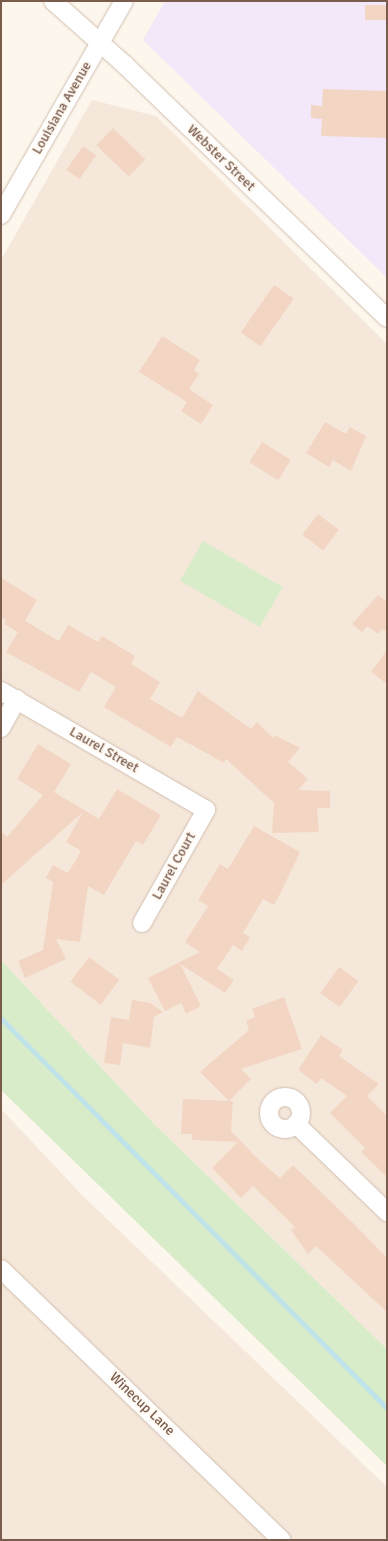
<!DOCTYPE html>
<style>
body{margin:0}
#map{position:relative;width:388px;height:1541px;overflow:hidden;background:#fdf6ec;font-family:Signika,sans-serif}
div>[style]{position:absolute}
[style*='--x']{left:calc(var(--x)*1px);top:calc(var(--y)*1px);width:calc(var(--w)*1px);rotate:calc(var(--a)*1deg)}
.residential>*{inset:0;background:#f5e8da}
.education>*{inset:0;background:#f3e8fa}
.green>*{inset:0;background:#d8ecc9;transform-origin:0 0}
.stream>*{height:4.5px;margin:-2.25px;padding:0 2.25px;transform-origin:2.25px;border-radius:2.25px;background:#bfe3e8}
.building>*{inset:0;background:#f3d5c3;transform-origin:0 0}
.roads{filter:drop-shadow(0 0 1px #d1beb0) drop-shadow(0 0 1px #d1beb0)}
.minor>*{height:18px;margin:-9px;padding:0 9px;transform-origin:9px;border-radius:9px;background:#fff}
.minor>.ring{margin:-9px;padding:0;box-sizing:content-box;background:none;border:18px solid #fff;border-radius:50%}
span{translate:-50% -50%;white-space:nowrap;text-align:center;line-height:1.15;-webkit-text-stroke:4.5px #fffaf3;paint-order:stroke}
.street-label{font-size:14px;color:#7a5c4d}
.frame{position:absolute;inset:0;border:2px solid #7a5c4d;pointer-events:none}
</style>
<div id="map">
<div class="residential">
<i style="clip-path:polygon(92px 100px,156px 116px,387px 344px,387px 1349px,155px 1125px,1px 960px,1px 260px)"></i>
<i style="clip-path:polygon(1px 1109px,83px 1196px,387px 1487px,387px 1540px,1px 1540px)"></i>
</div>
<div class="education">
<i style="clip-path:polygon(165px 1px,387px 1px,387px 278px,143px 40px)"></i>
</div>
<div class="green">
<i style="left:203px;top:541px;width:92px;height:46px;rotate:30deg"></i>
<i style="clip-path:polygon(1px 960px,155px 1125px,387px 1349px,387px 1466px,1px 1090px)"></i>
</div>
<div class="stream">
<i style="--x:1;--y:1018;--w:549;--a:45.3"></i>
</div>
<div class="building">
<i style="left:365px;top:5px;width:22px;height:15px"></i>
<i style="clip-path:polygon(323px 89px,387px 91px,387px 138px,321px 136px,322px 119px,311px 118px,311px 105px,322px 106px)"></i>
<i style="left:113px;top:128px;width:45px;height:24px;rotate:44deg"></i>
<i style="left:83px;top:146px;width:16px;height:29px;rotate:35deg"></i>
<i style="left:274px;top:285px;width:24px;height:58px;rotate:35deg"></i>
<i style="clip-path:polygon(162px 336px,200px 360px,194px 370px,199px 374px,189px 389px,213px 405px,201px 424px,181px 411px,187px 402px,139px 372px)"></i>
<i style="clip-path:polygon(325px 422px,346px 434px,350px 427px,366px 436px,351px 471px,333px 460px,329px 467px,306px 453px)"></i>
<i style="left:262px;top:442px;width:34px;height:24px;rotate:32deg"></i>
<i style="left:318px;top:514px;width:26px;height:26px;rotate:37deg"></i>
<i style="clip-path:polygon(1px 578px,37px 600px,25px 621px,59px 641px,68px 625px,98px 642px,102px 636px,135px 656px,131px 664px,160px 682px,150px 699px,182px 718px,198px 691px,251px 729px,257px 722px,273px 738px,275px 735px,300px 748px,288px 762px,308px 779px,298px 790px,330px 791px,330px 808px,317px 808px,319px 832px,272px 833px,274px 803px,226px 759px,224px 763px,177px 737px,171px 747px,104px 707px,116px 687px,91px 672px,79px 692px,6px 652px,18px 632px,4px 624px,6px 620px,1px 617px)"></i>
<i style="clip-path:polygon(378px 595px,387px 602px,387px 632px,382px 629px,378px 634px,367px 626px,362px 632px,352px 624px)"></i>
<i style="clip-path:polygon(387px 650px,387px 684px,371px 672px)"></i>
<i style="clip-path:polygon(38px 744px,71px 764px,54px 792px,99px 819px,117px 789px,161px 815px,143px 845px,136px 841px,104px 895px,88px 886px,80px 942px,56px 939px,66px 959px,25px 978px,18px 961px,43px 950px,53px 882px,46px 878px,53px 865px,68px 873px,81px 851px,66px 842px,83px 812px,1px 885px,1px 831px,7px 837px,43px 795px,17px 779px)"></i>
<i style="clip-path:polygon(254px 826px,300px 852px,282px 890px,274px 905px,263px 899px,243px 933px,250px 937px,242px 951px,233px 945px,217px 969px,234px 980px,225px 993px,180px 964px,201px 1006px,186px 1014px,181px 1003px,165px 1011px,148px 978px,200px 952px,185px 942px,208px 906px,198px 900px,220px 864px,228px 869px)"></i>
<i style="left:89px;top:957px;width:38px;height:31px;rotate:37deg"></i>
<i style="left:339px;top:967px;width:24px;height:32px;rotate:36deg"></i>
<i style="clip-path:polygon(284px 997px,302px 1049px,241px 1069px,251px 1079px,229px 1101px,200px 1072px,249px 1030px,246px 1021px,255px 1017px,252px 1009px)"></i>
<i style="clip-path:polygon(132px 1000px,150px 1003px,163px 1012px,154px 1017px,150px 1048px,123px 1043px,120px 1065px,104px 1063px,111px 1017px,129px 1020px)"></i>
<i style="clip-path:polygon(321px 1035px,343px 1050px,339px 1056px,379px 1084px,367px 1096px,387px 1116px,387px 1177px,361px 1152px,365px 1148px,330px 1113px,347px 1096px,321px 1078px,317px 1084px,298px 1070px)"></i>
<i style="clip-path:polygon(183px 1099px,233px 1101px,231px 1131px,259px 1160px,280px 1178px,293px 1165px,356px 1226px,387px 1258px,387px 1312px,316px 1246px,308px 1254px,291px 1230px,295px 1227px,253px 1186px,241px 1198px,212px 1168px,238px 1142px,192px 1140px,192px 1134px,181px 1134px)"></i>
</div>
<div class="roads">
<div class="minor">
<i style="--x:53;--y:1;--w:96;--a:41.6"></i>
<i style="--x:125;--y:65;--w:364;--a:44"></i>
<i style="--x:1;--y:215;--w:247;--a:-60.1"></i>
<i style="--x:1;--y:691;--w:237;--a:30.1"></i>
<i style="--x:206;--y:810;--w:130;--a:119.5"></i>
<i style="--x:1;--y:728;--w:33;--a:-61"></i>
<i class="ring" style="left:269px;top:1097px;width:14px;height:14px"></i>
<i style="--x:296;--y:1124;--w:127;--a:44"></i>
<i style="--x:1;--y:1269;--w:390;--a:44"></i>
</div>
</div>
<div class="street-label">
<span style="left:62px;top:108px;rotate:-60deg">Louisiana Avenue</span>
<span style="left:221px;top:158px;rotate:44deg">Webster Street</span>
<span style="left:104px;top:750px;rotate:30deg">Laurel Street</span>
<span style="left:174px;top:866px;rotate:-61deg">Laurel Court</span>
<span style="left:142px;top:1404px;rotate:44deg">Winecup Lane</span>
</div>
<div class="frame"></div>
</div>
